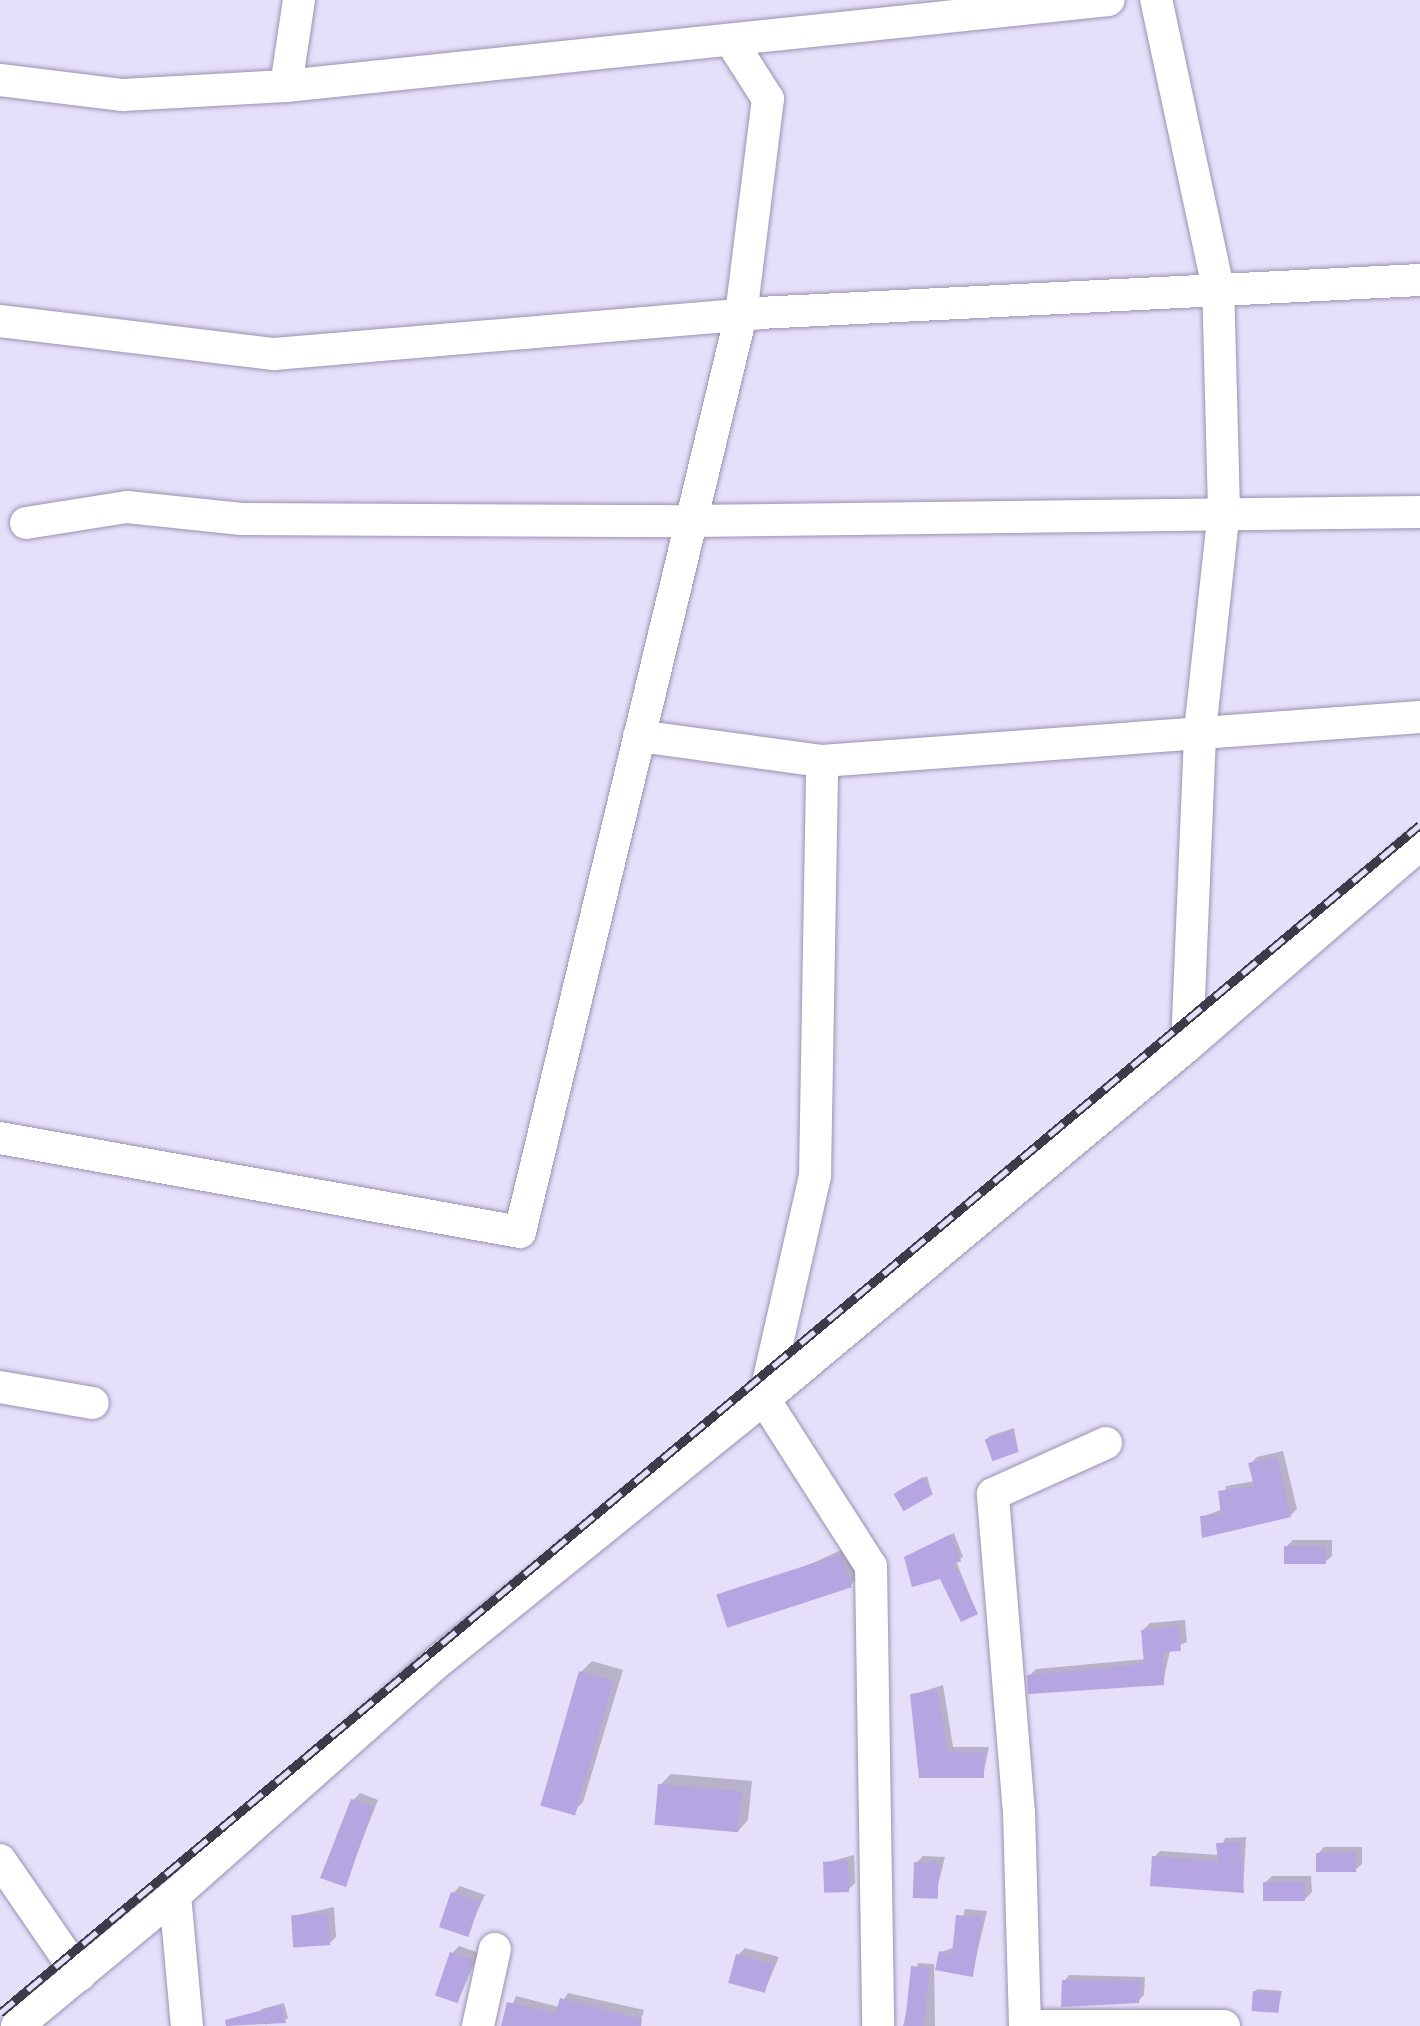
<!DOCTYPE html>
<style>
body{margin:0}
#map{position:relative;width:1420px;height:2026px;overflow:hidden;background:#e5dffa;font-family:Overpass,sans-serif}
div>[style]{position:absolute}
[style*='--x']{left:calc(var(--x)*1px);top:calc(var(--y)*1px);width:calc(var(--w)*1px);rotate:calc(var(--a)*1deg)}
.shadow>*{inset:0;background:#0003;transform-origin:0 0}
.building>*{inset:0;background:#b5a5e1;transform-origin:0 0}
.roads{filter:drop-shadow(0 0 2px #9a92b1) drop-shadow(0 0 2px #9a92b1)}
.minor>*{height:32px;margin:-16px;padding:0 16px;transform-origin:16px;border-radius:16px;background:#fff}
.rail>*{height:9px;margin-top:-4.5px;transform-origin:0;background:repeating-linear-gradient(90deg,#e5dffa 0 18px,#3e3a49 0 36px);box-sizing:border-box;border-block:2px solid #3e3a49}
span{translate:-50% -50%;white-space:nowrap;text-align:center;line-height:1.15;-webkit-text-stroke:7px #e5dffa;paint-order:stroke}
</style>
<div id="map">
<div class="shadow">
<i style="clip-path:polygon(1014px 1428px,1018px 1450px,987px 1439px,990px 1436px)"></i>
<i style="clip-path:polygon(1283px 1451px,1297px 1509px,1290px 1516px,1202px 1517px,1223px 1509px,1226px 1486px,1255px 1481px,1250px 1464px,1257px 1457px)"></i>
<i style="clip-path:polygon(927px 1476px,932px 1493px,898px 1491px)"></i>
<i style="clip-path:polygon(954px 1533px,963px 1557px,956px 1561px,977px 1613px,941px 1577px,906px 1557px)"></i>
<i style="clip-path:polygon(1293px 1540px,1332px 1540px,1332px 1556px,1325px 1562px,1286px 1547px)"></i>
<i style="clip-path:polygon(852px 1545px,862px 1574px,851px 1585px,722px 1605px)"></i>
<i style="clip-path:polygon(1185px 1620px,1187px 1642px,1170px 1650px,1163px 1683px,1029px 1676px,1036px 1669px,1146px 1659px,1143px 1630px,1150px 1623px)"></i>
<i style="clip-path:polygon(592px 1661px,623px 1670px,583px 1802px,572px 1813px,581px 1672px)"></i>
<i style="clip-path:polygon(943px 1685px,953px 1747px,989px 1747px,983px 1776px,921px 1776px,912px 1695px)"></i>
<i style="clip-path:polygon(671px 1774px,752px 1781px,748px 1820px,738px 1831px,660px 1785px)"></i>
<i style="clip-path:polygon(360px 1793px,378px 1800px,345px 1884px,353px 1800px)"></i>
<i style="clip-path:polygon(1246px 1837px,1243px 1891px,1154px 1857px,1160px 1851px,1219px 1855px,1225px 1838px)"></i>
<i style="clip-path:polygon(1324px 1847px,1362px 1847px,1362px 1864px,1355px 1870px,1318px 1854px)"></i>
<i style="clip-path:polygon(854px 1855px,855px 1883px,848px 1890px,825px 1863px)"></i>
<i style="clip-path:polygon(923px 1856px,945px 1857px,935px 1897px,916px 1863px)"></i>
<i style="clip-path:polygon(1272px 1876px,1311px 1876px,1312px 1892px,1305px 1899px,1265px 1883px)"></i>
<i style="clip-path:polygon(460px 1886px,485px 1895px,466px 1935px,453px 1893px)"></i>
<i style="clip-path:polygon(334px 1907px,336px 1937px,330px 1943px,293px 1916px)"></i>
<i style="clip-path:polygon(965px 1909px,987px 1911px,972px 1975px,941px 1952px,955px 1947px)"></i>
<i style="clip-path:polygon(459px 1946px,479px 1953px,458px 2001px,452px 1953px)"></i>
<i style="clip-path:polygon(745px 1948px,779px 1957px,765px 1990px,738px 1955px)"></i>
<i style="clip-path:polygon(918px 1963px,934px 1964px,935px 2026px,903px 2026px)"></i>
<i style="clip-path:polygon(1069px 1975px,1145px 1977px,1144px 1995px,1138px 2001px,1064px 1981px)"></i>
<i style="clip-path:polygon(1282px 1991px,1278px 2011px,1255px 1992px,1257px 1989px)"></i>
<i style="clip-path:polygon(568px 1993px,644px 2010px,639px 2026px,503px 2026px,516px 1996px,559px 2007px)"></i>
<i style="left:284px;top:2003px;width:16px;height:24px;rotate:75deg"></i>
</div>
<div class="building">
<i style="left:1011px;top:1430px;width:23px;height:28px;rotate:70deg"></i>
<i style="clip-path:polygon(1277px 1457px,1291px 1517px,1202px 1538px,1200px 1516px,1221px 1514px,1218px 1491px,1254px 1486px,1248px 1463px)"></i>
<i style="left:923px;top:1477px;width:20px;height:34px;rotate:60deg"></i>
<i style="clip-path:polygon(951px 1534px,961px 1561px,954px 1564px,978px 1614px,961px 1622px,940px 1579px,912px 1587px,904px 1557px)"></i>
<i style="left:1326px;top:1546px;width:18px;height:42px;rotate:90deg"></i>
<i style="left:841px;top:1554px;width:35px;height:131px;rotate:72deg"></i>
<i style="clip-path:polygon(1179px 1626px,1181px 1651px,1163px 1652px,1164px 1685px,1028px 1694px,1027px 1675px,1144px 1664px,1141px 1630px)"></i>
<i style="left:579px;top:1671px;width:36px;height:140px;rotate:16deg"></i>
<i style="clip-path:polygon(937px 1690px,948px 1752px,984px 1752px,984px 1778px,919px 1778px,910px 1694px)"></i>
<i style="left:658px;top:1784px;width:84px;height:41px;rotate:5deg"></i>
<i style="clip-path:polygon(351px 1799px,373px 1807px,346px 1887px,320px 1878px)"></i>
<i style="clip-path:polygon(1240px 1842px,1244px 1893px,1150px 1886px,1152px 1856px,1218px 1861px,1216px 1843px)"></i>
<i style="left:1316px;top:1853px;width:40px;height:19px"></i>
<i style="left:848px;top:1861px;width:31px;height:25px;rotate:88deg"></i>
<i style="left:914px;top:1862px;width:25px;height:36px;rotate:2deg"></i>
<i style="left:1305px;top:1882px;width:19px;height:42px;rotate:90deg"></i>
<i style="left:451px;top:1892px;width:31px;height:37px;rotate:19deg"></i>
<i style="left:328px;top:1913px;width:32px;height:37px;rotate:86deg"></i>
<i style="clip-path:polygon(956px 1915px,982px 1917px,973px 1977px,935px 1970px,939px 1951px,952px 1954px)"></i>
<i style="left:450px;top:1952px;width:24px;height:46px;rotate:19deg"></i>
<i style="left:736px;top:1954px;width:38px;height:30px;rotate:15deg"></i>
<i style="left:911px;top:1966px;width:19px;height:60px;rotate:6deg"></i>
<i style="clip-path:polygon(1062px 1980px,1141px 1981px,1139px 2003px,1061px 2007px)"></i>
<i style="left:1253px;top:1991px;width:27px;height:20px;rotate:4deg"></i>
<i style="clip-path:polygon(560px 1998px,642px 2019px,641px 2026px,501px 2026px,507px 2002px,556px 2013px)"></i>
<i style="clip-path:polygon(281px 2005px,286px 2023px,226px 2026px,225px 2020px)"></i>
</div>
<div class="roads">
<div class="minor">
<i style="--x:0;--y:80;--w:124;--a:7"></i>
<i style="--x:123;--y:95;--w:163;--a:-3.2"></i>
<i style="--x:286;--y:86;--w:827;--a:-5.97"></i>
<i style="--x:286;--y:86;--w:87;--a:-81.4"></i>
<i style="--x:0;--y:321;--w:276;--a:6.9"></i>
<i style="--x:274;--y:354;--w:487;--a:-4.8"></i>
<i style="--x:759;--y:313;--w:662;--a:-2.86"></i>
<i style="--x:26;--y:523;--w:102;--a:-9"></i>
<i style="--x:127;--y:507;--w:115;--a:6"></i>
<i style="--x:241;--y:519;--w:450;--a:0.3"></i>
<i style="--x:691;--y:521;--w:729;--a:-0.71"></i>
<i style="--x:639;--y:736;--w:185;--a:7.8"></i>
<i style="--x:822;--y:761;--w:600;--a:-4.21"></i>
<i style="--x:1187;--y:1046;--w:308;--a:-40.9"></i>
<i style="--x:0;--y:1138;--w:528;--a:10.25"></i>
<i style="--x:520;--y:1232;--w:943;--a:-76.45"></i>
<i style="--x:741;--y:315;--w:218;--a:-82.9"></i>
<i style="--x:768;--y:99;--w:65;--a:-122.5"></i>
<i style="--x:0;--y:1387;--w:94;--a:9.8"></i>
<i style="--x:765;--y:1396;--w:226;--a:-77.2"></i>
<i style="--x:815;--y:1176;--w:415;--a:-89"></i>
<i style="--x:764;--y:1399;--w:551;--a:-39.85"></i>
<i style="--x:1187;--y:1046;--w:315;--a:-87.6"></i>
<i style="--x:1200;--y:731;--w:222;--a:-83.8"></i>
<i style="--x:1224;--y:510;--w:222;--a:-91.5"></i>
<i style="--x:1218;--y:288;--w:295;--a:-102.1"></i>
<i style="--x:0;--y:1860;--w:140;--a:55.5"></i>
<i style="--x:175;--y:1895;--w:354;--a:-41.6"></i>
<i style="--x:440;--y:1660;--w:416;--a:-38.9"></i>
<i style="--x:764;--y:1399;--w:198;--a:57.4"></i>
<i style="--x:871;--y:1566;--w:460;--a:89.1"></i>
<i style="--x:17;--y:2026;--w:205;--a:-39.7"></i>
<i style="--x:175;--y:1895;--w:132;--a:84.8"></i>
<i style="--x:478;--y:2026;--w:79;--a:-77.6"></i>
<i style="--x:1025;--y:2026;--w:213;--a:-91.6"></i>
<i style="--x:1019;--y:1813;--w:320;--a:-94.7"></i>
<i style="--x:993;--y:1494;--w:124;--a:-24.3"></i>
<i style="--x:1025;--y:2026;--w:199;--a:0"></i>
</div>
</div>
<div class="rail">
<i style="--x:0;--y:2013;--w:1851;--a:-39.92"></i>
</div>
</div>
